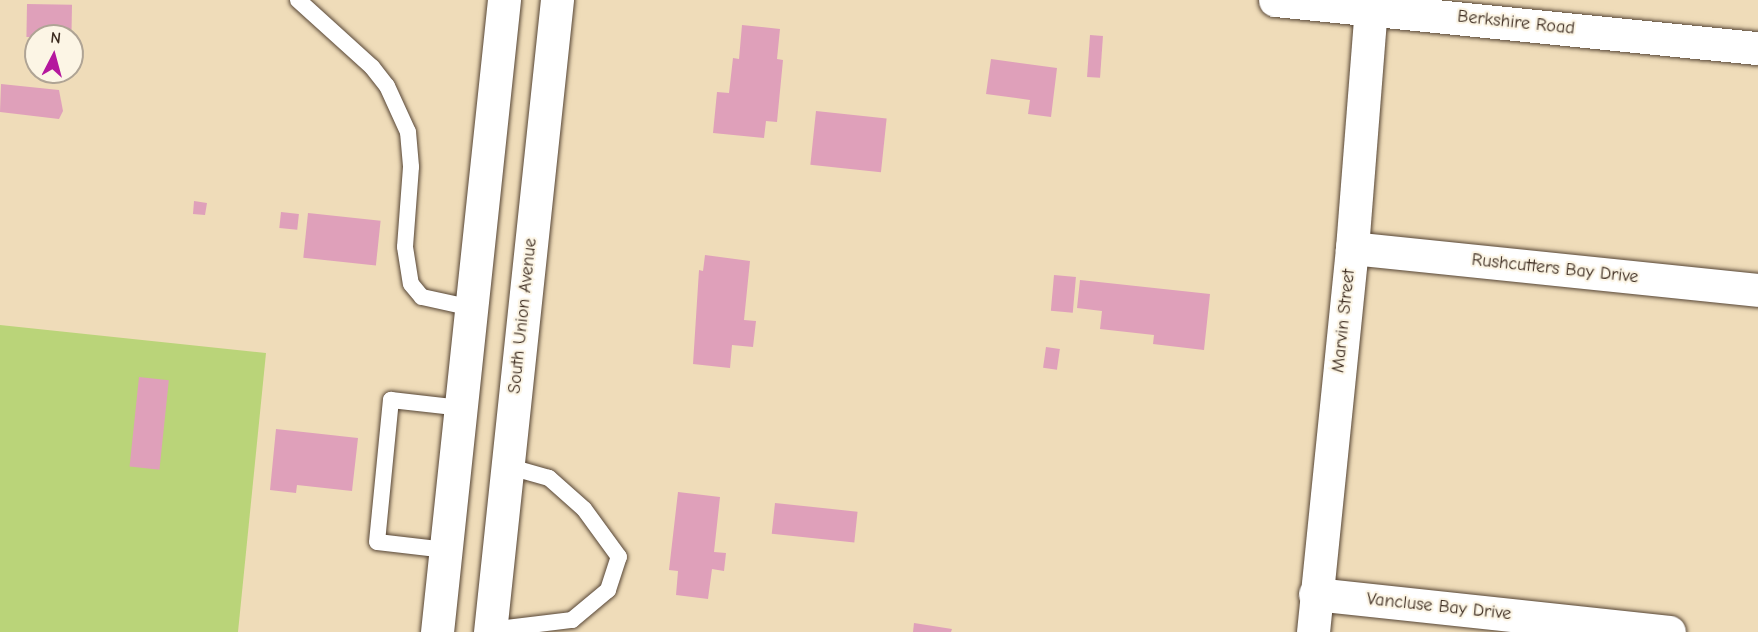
<!DOCTYPE html>
<style>
body{margin:0}
#map{position:relative;width:1758px;height:632px;overflow:hidden;background:#efdcb9;font-family:"Comic Neue",sans-serif}
div>[style]{position:absolute}
[style*='--x']{left:calc(var(--x)*1px);top:calc(var(--y)*1px);width:calc(var(--w)*1px);rotate:calc(var(--a)*1deg)}
.green>*{inset:0;background:#bad479}
.building>*{inset:0;background:#dfa0ba;transform-origin:0 0}
.roads{filter:drop-shadow(0 0 2px #564535) drop-shadow(0 0 2px #564535)}
.lane>*{height:16px;margin:-8px;padding:0 8px;transform-origin:8px;border-radius:8px;background:#fff}
.street>*{height:33px;margin:-16.5px;padding:0 16.5px;transform-origin:16.5px;border-radius:16.5px;background:#fff}
.secondary>*{height:33px;margin:-16.5px;padding:0 16.5px;transform-origin:16.5px;border-radius:16.5px;background:#fff}
.primary>*{height:33px;margin:-16.5px;padding:0 16.5px;transform-origin:16.5px;border-radius:16.5px;background:#fff}
span{translate:-50% -50%;white-space:nowrap;text-align:center;line-height:1.15;-webkit-text-stroke:4.5px #fcf5e5;paint-order:stroke}
.street-label{font-size:18px;color:#3b2a1e}
.north{position:absolute;left:24px;top:24px;width:60px;height:60px;box-sizing:border-box;background:#fcf5e5;border:2px solid #afa495;border-radius:50%;rotate:6deg;font-size:16px;font-weight:700;line-height:24px;text-align:center;color:#3b2a1e}
.north::after{content:'';display:block;margin:auto;width:21px;height:27px;background:#b5179e;clip-path:polygon(50% 0,100% 100%,50% 72%,0 100%)}
</style>
<div id="map">
<div class="green">
<i style="clip-path:polygon(0 325px,266px 353px,238px 632px,0 632px)"></i>
</div>
<div class="building">
<i style="left:27px;top:4px;width:45px;height:33px;rotate:1deg"></i>
<i style="clip-path:polygon(742px 25px,780px 29px,777px 59px,783px 60px,777px 122px,766px 121px,764px 138px,713px 133px,717px 92px,729px 93px,733px 58px,739px 59px)"></i>
<i style="left:1090px;top:35px;width:13px;height:42px;rotate:4deg"></i>
<i style="clip-path:polygon(991px 59px,1057px 68px,1051px 117px,1028px 114px,1030px 100px,986px 94px)"></i>
<i style="clip-path:polygon(47px 72px,68px 72px,67px 77px,47px 74px)"></i>
<i style="clip-path:polygon(1px 84px,59px 90px,63px 111px,59px 119px,0 112px)"></i>
<i style="left:816px;top:111px;width:71px;height:54px;rotate:6deg"></i>
<i style="clip-path:polygon(194px 201px,207px 203px,205px 215px,193px 214px)"></i>
<i style="left:281px;top:212px;width:18px;height:16px;rotate:6deg"></i>
<i style="left:308px;top:213px;width:73px;height:45px;rotate:6deg"></i>
<i style="clip-path:polygon(705px 255px,750px 261px,744px 320px,756px 321px,753px 347px,732px 345px,730px 368px,693px 364px,699px 270px,703px 271px)"></i>
<i style="left:1054px;top:275px;width:22px;height:36px;rotate:5deg"></i>
<i style="clip-path:polygon(1080px 280px,1210px 294px,1204px 350px,1153px 344px,1154px 335px,1100px 329px,1102px 311px,1077px 308px)"></i>
<i style="left:1046px;top:347px;width:14px;height:21px;rotate:8deg"></i>
<i style="left:139px;top:377px;width:30px;height:90px;rotate:6deg"></i>
<i style="clip-path:polygon(276px 429px,358px 438px,352px 491px,297px 485px,296px 493px,270px 490px)"></i>
<i style="clip-path:polygon(678px 492px,720px 497px,714px 552px,726px 553px,724px 571px,712px 569px,708px 599px,676px 595px,678px 571px,669px 570px)"></i>
<i style="left:775px;top:503px;width:83px;height:31px;rotate:6deg"></i>
<i style="clip-path:polygon(914px 623px,952px 629px,951px 632px,913px 632px)"></i>
</div>
<div class="roads">
<div class="lane">
<i style="--x:298;--y:0;--w:100;--a:42.2"></i>
<i style="--x:372;--y:67;--w:24;--a:52"></i>
<i style="--x:387;--y:86;--w:51;--a:65.5"></i>
<i style="--x:408;--y:132;--w:35;--a:85"></i>
<i style="--x:411;--y:167;--w:80;--a:94.3"></i>
<i style="--x:405;--y:247;--w:37;--a:81"></i>
<i style="--x:411;--y:284;--w:17;--a:50"></i>
<i style="--x:422;--y:297;--w:51;--a:12.4"></i>
<i style="--x:446;--y:550;--w:69;--a:-173.4"></i>
<i style="--x:377;--y:542;--w:143;--a:-84.4"></i>
<i style="--x:391;--y:400;--w:70;--a:6.5"></i>
<i style="--x:490;--y:630;--w:83;--a:-7"></i>
<i style="--x:572;--y:620;--w:47;--a:-39.8"></i>
<i style="--x:608;--y:590;--w:35;--a:-72"></i>
<i style="--x:619;--y:557;--w:59;--a:-126.1"></i>
<i style="--x:584;--y:509;--w:47;--a:-138.5"></i>
<i style="--x:549;--y:478;--w:44;--a:-164.1"></i>
</div>
<div class="street">
<i style="--x:1352;--y:248;--w:408;--a:5.9"></i>
<i style="--x:1315;--y:594;--w:356;--a:6.1"></i>
<i style="--x:1313;--y:632;--w:386;--a:-84.2"></i>
<i style="--x:1352;--y:248;--w:240;--a:-85.5"></i>
</div>
<div class="secondary">
<i style="--x:1275;--y:0;--w:485;--a:5.7"></i>
</div>
<div class="primary">
<i style="--x:437;--y:632;--w:636;--a:-83.95"></i>
<i style="--x:490;--y:632;--w:636;--a:-83.95"></i>
</div>
</div>
<div class="street-label">
<span style="left:1516px;top:23px;rotate:6deg">Berkshire Road</span>
<span style="left:1555px;top:269px;rotate:6deg">Rushcutters Bay Drive</span>
<span style="left:523px;top:316px;rotate:-84deg">South Union Avenue</span>
<span style="left:1344px;top:321px;rotate:-84deg">Marvin Street</span>
<span style="left:1439px;top:607px;rotate:6deg">Vancluse Bay Drive</span>
</div>
<div class="north">N</div>
</div>
